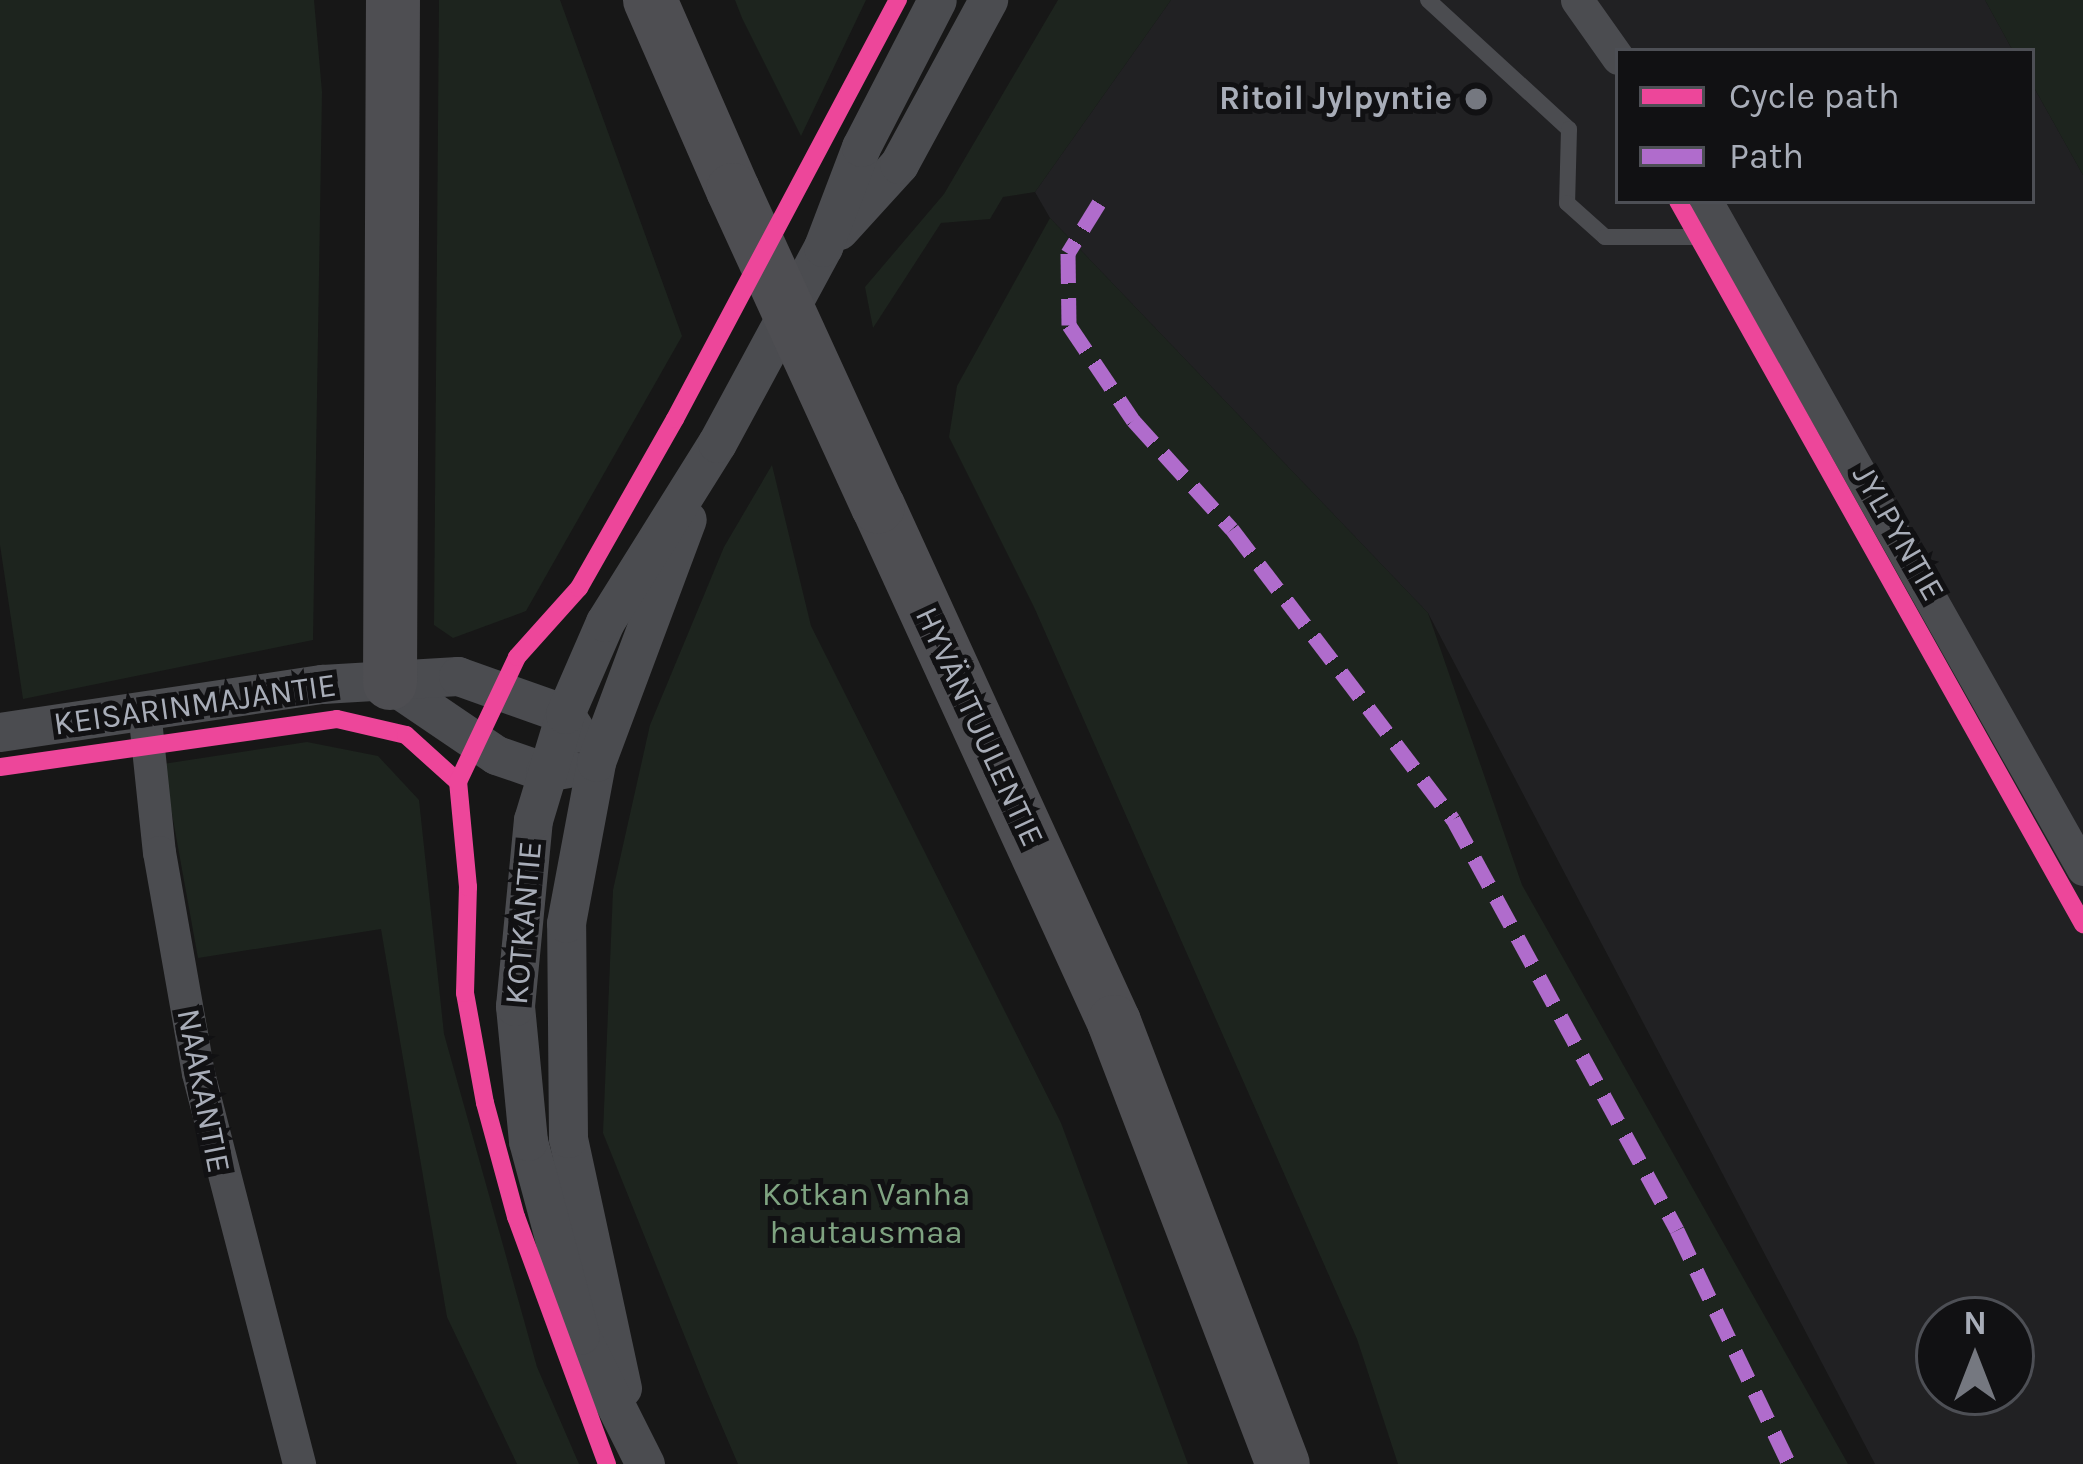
<!DOCTYPE html>
<meta charset="utf-8">
<style>
body{margin:0}
#map{position:relative;width:2083px;height:1464px;overflow:hidden;background:#171717;font-family:Karla,sans-serif}
div>[style]{position:absolute}
[style*='--x']{left:calc(var(--x)*1px);top:calc(var(--y)*1px);width:calc(var(--w)*1px);rotate:calc(var(--a)*1deg)}
.built>*{inset:0;background:#212123}
.green>*{inset:0;background:#1d241e}
.service>*{height:16px;margin:-8px;padding:0 8px;transform-origin:8px;border-radius:8px;background:#4b4c50}
.minor>*{height:33px;margin:-16.5px;padding:0 16.5px;transform-origin:16.5px;border-radius:16.5px;background:#4b4c50}
.tertiary>*{height:39px;margin:-19.5px;padding:0 19.5px;transform-origin:19.5px;border-radius:19.5px;background:#4b4c50}
.trunk>*{height:54px;margin:-27px;padding:0 27px;transform-origin:27px;border-radius:27px;background:#4e4e52}
.trunk-bridge>*{height:54px;margin:-27px;padding:0 27px;transform-origin:27px;border-radius:27px;background:#4e4e52}
.quiet>*{height:15px;margin-top:-7.5px;transform-origin:0;background:repeating-linear-gradient(90deg,#b06ccc 0 30px,transparent 0 45px)}
.cycleway>*{height:18px;margin:-9px;padding:0 9px;transform-origin:9px;border-radius:9px;background:#ed469a}
.dots>*{width:33px;height:33px;translate:-50% -50%;box-sizing:border-box;border:6px solid #111113;border-radius:50%}
span{translate:-50% -50%;white-space:nowrap;text-align:center;line-height:1.15;-webkit-text-stroke:10px #111113;paint-order:stroke}
.poi-label{font-size:33px;color:#a8adb8;font-weight:700}
.right{translate:-100% -50%;text-align:right}
.street-label{font-size:33px;color:#a8adb8}
.park-label{font-size:33px;color:#7fa381}
.legend{position:absolute;left:1615px;top:48px;width:420px;height:156px;box-sizing:border-box;background:#111113;border:3px solid #4d4f55;margin:0;padding:15px 21px;list-style:none;font-size:36px;color:#a8adb8}
.legend li{display:flex;align-items:center;gap:24px;height:60px}
.legend b{width:60px;border:3px solid #4d4f55}
.north{position:absolute;left:1915px;top:1296px;width:120px;height:120px;box-sizing:border-box;background:#111113;border:3px solid #4d4f55;border-radius:50%;rotate:0deg;font-size:33px;font-weight:700;line-height:48px;text-align:center;color:#a8adb8}
.north::after{content:'';display:block;margin:auto;width:42px;height:54px;background:#757880;clip-path:polygon(50% 0,100% 100%,50% 72%,0 100%)}
</style>
<div id="map">
<div class="built">
<i style="clip-path:polygon(evenodd,1171px 0,1985px 0,2013px 51px,1618px 51px,1618px 201px,2032px 201px,2032px 84px,2083px 175px,2083px 1464px,1875px 1464px,1428px 613px,1050px 218px,1035px 192px,1171px 0,1939px 1320px,2011px 1320px,2011px 1392px,1939px 1392px,1939px 1320px)"></i>
</div>
<div class="green">
<i style="clip-path:polygon(0 0,314px 0,322px 92px,313px 640px,23px 699px,0 545px)"></i>
<i style="clip-path:polygon(439px 0,560px 0,682px 336px,526px 611px,453px 638px,434px 625px)"></i>
<i style="clip-path:polygon(735px 0,866px 0,801px 136px,742px 18px)"></i>
<i style="clip-path:polygon(1058px 0,1171px 0,1035px 192px,1003px 197px,990px 219px,941px 223px,873px 328px,865px 287px,944px 194px)"></i>
<i style="clip-path:polygon(1985px 0,2083px 0,2083px 175px,2032px 84px,2032px 51px,2013px 51px)"></i>
<i style="clip-path:polygon(1050px 218px,1428px 613px,1522px 885px,1848px 1464px,1398px 1464px,1357px 1339px,1034px 607px,949px 437px,957px 386px)"></i>
<i style="clip-path:polygon(772px 465px,811px 626px,1061px 1123px,1188px 1464px,738px 1464px,705px 1387px,603px 1133px,613px 890px,650px 725px,724px 547px)"></i>
<i style="clip-path:polygon(307px 742px,378px 756px,419px 800px,444px 1034px,537px 1367px,579px 1464px,517px 1464px,447px 1317px,381px 929px,198px 958px,163px 764px)"></i>
</div>
<div class="service">
<i style="--x:1428;--y:0;--w:191;--a:42.5"></i>
<i style="--x:1569;--y:129;--w:74;--a:91.5"></i>
<i style="--x:1567;--y:203;--w:51;--a:41.8"></i>
<i style="--x:1605;--y:237;--w:95;--a:0"></i>
<i style="--x:1700;--y:237;--w:24;--a:-30"></i>
</div>
<div class="minor">
<i style="--x:1577;--y:0;--w:71;--a:54.7"></i>
<i style="--x:1706;--y:201;--w:767;--a:60.56"></i>
<i style="--x:144;--y:710;--w:143;--a:84"></i>
<i style="--x:159;--y:852;--w:224;--a:80"></i>
<i style="--x:198;--y:1073;--w:404;--a:75.5"></i>
</div>
<div class="tertiary">
<i style="--x:839;--y:230;--w:89;--a:-47.7"></i>
<i style="--x:899;--y:164;--w:187;--a:-61.5"></i>
<i style="--x:390;--y:683;--w:128;--a:34.2"></i>
<i style="--x:496;--y:755;--w:52;--a:19.1"></i>
<i style="--x:545;--y:772;--w:22;--a:-10"></i>
<i style="--x:0;--y:732;--w:326;--a:-8.5"></i>
<i style="--x:322;--y:684;--w:136;--a:-3.4"></i>
<i style="--x:458;--y:676;--w:114;--a:19.6"></i>
<i style="--x:565;--y:714;--w:22;--a:58"></i>
<i style="--x:622;--y:1388;--w:256;--a:-102.2"></i>
<i style="--x:568;--y:1138;--w:215;--a:-90.5"></i>
<i style="--x:566;--y:923;--w:164;--a:-79.4"></i>
<i style="--x:596;--y:762;--w:259;--a:-69.5"></i>
<i style="--x:645;--y:1464;--w:144;--a:-116.7"></i>
<i style="--x:580;--y:1335;--w:201;--a:-105"></i>
<i style="--x:528;--y:1141;--w:136;--a:-95.5"></i>
<i style="--x:515;--y:1006;--w:187;--a:-84.5"></i>
<i style="--x:533;--y:820;--w:111;--a:-73.2"></i>
<i style="--x:565;--y:714;--w:100;--a:-66.5"></i>
<i style="--x:605;--y:622;--w:211;--a:-58"></i>
<i style="--x:717;--y:443;--w:223;--a:-61.6"></i>
<i style="--x:823;--y:247;--w:107;--a:-69.2"></i>
<i style="--x:861;--y:147;--w:165;--a:-62.7"></i>
</div>
<div class="trunk">
<i style="--x:650;--y:0;--w:207;--a:66.4"></i>
<i style="--x:878;--y:506;--w:567;--a:65.42"></i>
<i style="--x:1114;--y:1022;--w:473;--a:69.1"></i>
<i style="--x:390;--y:683;--w:683;--a:-89.75"></i>
</div>
<div class="trunk-bridge">
<i style="--x:733;--y:190;--w:348;--a:65.4"></i>
</div>
<div class="quiet">
<i style="--x:1099;--y:203;--w:59;--a:121.8"></i>
<i style="--x:1068;--y:253;--w:72;--a:89.2"></i>
<i style="--x:1069;--y:325;--w:115;--a:56"></i>
<i style="--x:1133;--y:420;--w:147;--a:47.8"></i>
<i style="--x:1232;--y:529;--w:365;--a:52.7"></i>
<i style="--x:1453;--y:819;--w:468;--a:61.4"></i>
<i style="--x:1677;--y:1230;--w:259;--a:64.4"></i>
</div>
<div class="cycleway">
<i style="--x:1678;--y:201;--w:829;--a:60.74"></i>
<i style="--x:0;--y:767;--w:340;--a:-8.1"></i>
<i style="--x:337;--y:719;--w:71;--a:13.1"></i>
<i style="--x:406;--y:735;--w:70;--a:42.1"></i>
<i style="--x:607;--y:1464;--w:263;--a:-110.2"></i>
<i style="--x:516;--y:1217;--w:118;--a:-105.2"></i>
<i style="--x:485;--y:1103;--w:112;--a:-100.3"></i>
<i style="--x:465;--y:993;--w:106;--a:-88.4"></i>
<i style="--x:468;--y:887;--w:105;--a:-95.4"></i>
<i style="--x:458;--y:782;--w:138;--a:-64.7"></i>
<i style="--x:517;--y:657;--w:93;--a:-48.1"></i>
<i style="--x:579;--y:588;--w:194;--a:-60.4"></i>
<i style="--x:675;--y:419;--w:475;--a:-62"></i>
</div>
<div class="dots">
<i style="left:1476px;top:99px;background:#757880"></i>
</div>
<div class="poi-label">
<span class="right" style="left:1452px;top:99px">Ritoil Jylpyntie</span>
</div>
<div class="street-label">
<span style="left:1898px;top:533px;rotate:60deg">JYLPYNTIE</span>
<span style="left:195px;top:705px;rotate:-8deg">KEISARINMAJANTIE</span>
<span style="left:979px;top:727px;rotate:65deg">HYVÄNTUULENTIE</span>
<span style="left:524px;top:923px;rotate:-85deg">KOTKANTIE</span>
<span style="left:203px;top:1091px;rotate:79deg">NAAKANTIE</span>
</div>
<div class="park-label">
<span style="left:866px;top:1214px">Kotkan Vanha<br>hautausmaa</span>
</div>
<ul class="legend">
<li><b style="height:15px;background:#ed469a"></b>Cycle path</li>
<li><b style="height:15px;background:#b06ccc"></b>Path</li>
</ul>
<div class="north">N</div>
</div>
